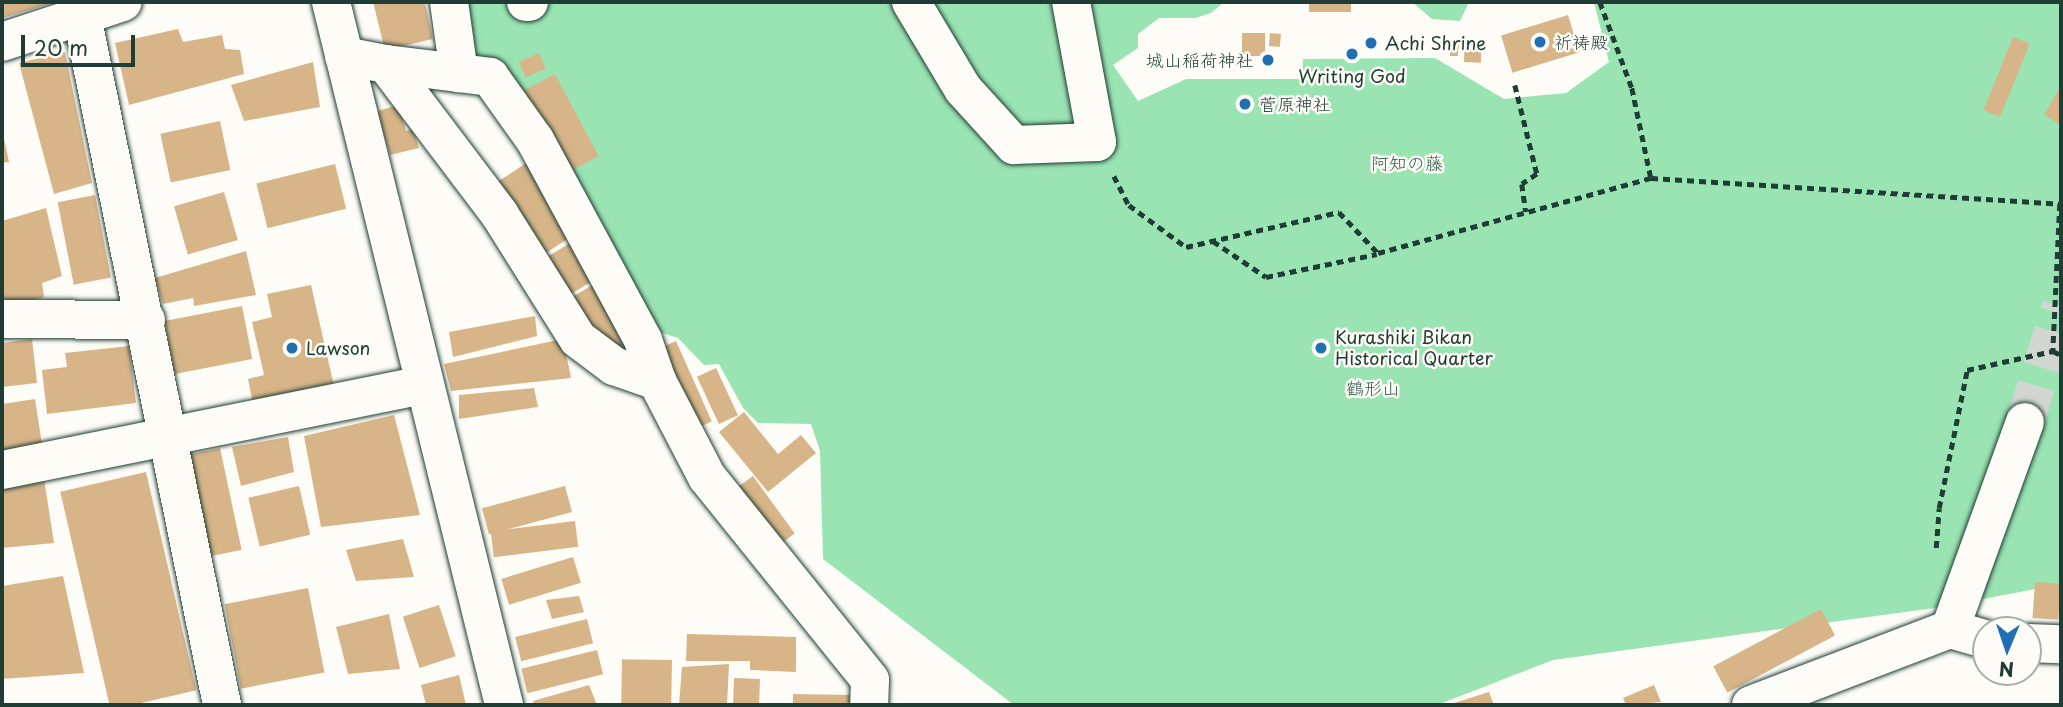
<!DOCTYPE html>
<meta charset="utf-8">
<style>
body{margin:0}
#map{position:relative;width:2063px;height:707px;overflow:hidden;background:#fdfcf7;font-family:"Playpen Sans","Klee One",sans-serif}
div>[style]{position:absolute}
[style*='--x']{left:calc(var(--x)*1px);top:calc(var(--y)*1px);width:calc(var(--w)*1px);rotate:calc(var(--a)*1deg)}
.green>*{inset:0;background:#9ae3b3}
.building>*{inset:0;background:#d7b589;transform-origin:0 0}
.minor-tunnel>*{height:38px;margin-top:-19px;transform-origin:0;background:repeating-linear-gradient(90deg,#d1d6d0 0 38px,transparent 0 57px)}
.path>*{height:4.5px;margin-top:-2.25px;transform-origin:0;background:repeating-linear-gradient(90deg,#1f3d34 0 7px,transparent 0 12px)}
.roads{filter:drop-shadow(0 0 2px #1f3d34) drop-shadow(0 0 2px #1f3d34)}
.minor>*{height:38px;margin:-19px;padding:0 19px;transform-origin:19px;border-radius:19px;background:#fdfcf7}
.dots>*{width:19px;height:19px;translate:-50% -50%;box-sizing:border-box;border:4px solid #fdfcf7;border-radius:50%}
span{translate:-50% -50%;white-space:nowrap;text-align:center;line-height:1.15;-webkit-text-stroke:5px #fdfcf7;paint-order:stroke}
.poi-label{font-size:18px;color:#1f3d34}
.left{translate:0 -50%;text-align:left}
.right{translate:-100% -50%;text-align:right}
.park-label{font-size:18px;color:#385e4d}
.frame{position:absolute;inset:0;border:4px solid #1f3d34;pointer-events:none}
.north{position:absolute;left:1972px;top:616px;width:70px;height:70px;box-sizing:border-box;background:#fdfcf7;border:2px solid #a4b0a9;border-radius:50%;rotate:182deg;font-size:19px;font-weight:700;line-height:28px;text-align:center;color:#1f3d34}
.north::after{content:'';display:block;margin:auto;width:24px;height:32px;background:#1f6fb2;clip-path:polygon(50% 0,100% 100%,50% 72%,0 100%)}
.scale{position:absolute;left:21px;top:35px;width:114px;height:32px;box-sizing:border-box;border:4px solid #1f3d34;border-top:0;padding-left:9px;font-size:21px;line-height:24px;white-space:nowrap;color:#1f3d34;-webkit-text-stroke:5px #fdfcf7;paint-order:stroke}
</style>
<div id="map">
<div class="green">
<i style="clip-path:polygon(453px 2px,1224px 2px,1211px 13px,1195px 18px,1159px 18px,1138px 34px,1138px 48px,1113px 65px,1138px 101px,1186px 79px,1302px 79px,1303px 59px,1435px 58px,1504px 99px,1566px 93px,1609px 62px,1594px 2px,2061px 2px,2061px 584px,1942px 607px,1553px 660px,1437px 705px,1014px 705px,823px 559px,820px 451px,811px 424px,758px 423px,743px 408px,719px 364px,704px 365px,678px 338px,659px 332px,466px 65px)"></i>
<i style="clip-path:polygon(1412px 2px,1469px 2px,1460px 21px,1432px 19px)"></i>
</div>
<div class="building">
<i style="clip-path:polygon(2px 2px,56px 2px,2px 18px)"></i>
<i style="clip-path:polygon(373px 2px,425px 2px,433px 39px,385px 50px)"></i>
<i style="left:1309px;top:2px;width:42px;height:10px"></i>
<i style="left:1568px;top:15px;width:39px;height:70px;rotate:73deg"></i>
<i style="clip-path:polygon(178px 29px,183px 42px,222px 35px,225px 49px,240px 50px,244px 74px,129px 105px,115px 43px)"></i>
<i style="left:1242px;top:33px;width:23px;height:23px"></i>
<i style="left:1270px;top:33px;width:11px;height:13px;rotate:5deg"></i>
<i style="left:2013px;top:37px;width:18px;height:79px;rotate:22deg"></i>
<i style="clip-path:polygon(1449px 40px,1459px 41px,1458px 56px,1450px 56px)"></i>
<i style="left:1465px;top:40px;width:17px;height:22px;rotate:3deg"></i>
<i style="clip-path:polygon(65px 52px,92px 183px,54px 194px,19px 63px)"></i>
<i style="left:539px;top:53px;width:17px;height:22px;rotate:66deg"></i>
<i style="clip-path:polygon(313px 62px,320px 107px,244px 121px,231px 85px)"></i>
<i style="left:555px;top:74px;width:93px;height:37px;rotate:62deg"></i>
<i style="clip-path:polygon(2059px 89px,2061px 90px,2061px 125px,2044px 115px)"></i>
<i style="clip-path:polygon(399px 105px,406px 131px,413px 129px,419px 148px,390px 155px,377px 111px)"></i>
<i style="left:220px;top:121px;width:50px;height:61px;rotate:78deg"></i>
<i style="clip-path:polygon(2px 129px,9px 162px,2px 163px)"></i>
<i style="left:528px;top:162px;width:86px;height:48px;rotate:57deg"></i>
<i style="left:335px;top:164px;width:46px;height:81px;rotate:76deg"></i>
<i style="left:224px;top:192px;width:50px;height:52px;rotate:74deg"></i>
<i style="left:95px;top:195px;width:84px;height:38px;rotate:79deg"></i>
<i style="clip-path:polygon(46px 208px,62px 276px,42px 283px,44px 297px,4px 309px,2px 221px)"></i>
<i style="left:577px;top:239px;width:44px;height:37px;rotate:59deg"></i>
<i style="clip-path:polygon(246px 251px,256px 295px,194px 306px,193px 298px,163px 304px,155px 278px)"></i>
<i style="left:598px;top:282px;width:67px;height:31px;rotate:60deg"></i>
<i style="clip-path:polygon(311px 285px,334px 386px,253px 404px,248px 379px,264px 375px,252px 322px,272px 317px,267px 294px)"></i>
<i style="left:242px;top:306px;width:54px;height:79px;rotate:79deg"></i>
<i style="clip-path:polygon(535px 316px,537px 336px,453px 357px,449px 332px)"></i>
<i style="clip-path:polygon(32px 339px,37px 383px,2px 387px,2px 343px)"></i>
<i style="clip-path:polygon(563px 339px,571px 378px,451px 391px,444px 364px)"></i>
<i style="left:676px;top:341px;width:88px;height:24px;rotate:66deg"></i>
<i style="clip-path:polygon(129px 346px,136px 403px,47px 414px,42px 370px,67px 367px,65px 353px)"></i>
<i style="left:716px;top:368px;width:52px;height:21px;rotate:65deg"></i>
<i style="clip-path:polygon(534px 388px,538px 407px,459px 419px,459px 395px)"></i>
<i style="clip-path:polygon(35px 399px,43px 451px,2px 457px,2px 404px)"></i>
<i style="clip-path:polygon(744px 412px,778px 454px,801px 435px,816px 453px,768px 492px,719px 432px)"></i>
<i style="clip-path:polygon(394px 415px,420px 515px,321px 527px,304px 436px)"></i>
<i style="clip-path:polygon(288px 437px,294px 472px,241px 486px,232px 447px)"></i>
<i style="left:220px;top:448px;width:104px;height:33px;rotate:78deg"></i>
<i style="left:146px;top:472px;width:224px;height:88px;rotate:77deg"></i>
<i style="left:753px;top:476px;width:71px;height:25px;rotate:54deg"></i>
<i style="clip-path:polygon(44px 479px,54px 543px,2px 548px,2px 490px)"></i>
<i style="left:299px;top:486px;width:50px;height:52px;rotate:77deg"></i>
<i style="left:565px;top:486px;width:27px;height:86px;rotate:75deg"></i>
<i style="left:575px;top:521px;width:26px;height:85px;rotate:83deg"></i>
<i style="clip-path:polygon(403px 539px,414px 577px,356px 581px,346px 550px)"></i>
<i style="left:573px;top:557px;width:27px;height:75px;rotate:73deg"></i>
<i style="clip-path:polygon(63px 576px,84px 673px,2px 679px,2px 586px)"></i>
<i style="left:2035px;top:582px;width:26px;height:36px;rotate:4deg"></i>
<i style="left:308px;top:588px;width:86px;height:85px;rotate:79deg"></i>
<i style="clip-path:polygon(579px 596px,584px 612px,552px 619px,546px 600px)"></i>
<i style="left:439px;top:605px;width:54px;height:38px;rotate:72deg"></i>
<i style="left:1821px;top:609px;width:30px;height:122px;rotate:62deg"></i>
<i style="clip-path:polygon(389px 614px,400px 669px,348px 674px,336px 627px)"></i>
<i style="left:587px;top:619px;width:25px;height:74px;rotate:76deg"></i>
<i style="clip-path:polygon(687px 634px,796px 637px,796px 672px,750px 670px,750px 661px,686px 661px)"></i>
<i style="left:597px;top:650px;width:25px;height:78px;rotate:76deg"></i>
<i style="left:672px;top:660px;width:45px;height:50px;rotate:91deg"></i>
<i style="clip-path:polygon(729px 664px,727px 705px,679px 705px,682px 667px)"></i>
<i style="clip-path:polygon(459px 675px,466px 705px,426px 705px,421px 685px)"></i>
<i style="left:734px;top:678px;width:26px;height:27px;rotate:2deg"></i>
<i style="clip-path:polygon(589px 685px,597px 705px,534px 705px,533px 701px)"></i>
<i style="clip-path:polygon(1654px 685px,1661px 702px,1626px 705px,1623px 698px)"></i>
<i style="clip-path:polygon(1489px 692px,1494px 705px,1448px 705px)"></i>
<i style="left:793px;top:694px;width:62px;height:11px;rotate:1deg"></i>
</div>
<div class="minor-tunnel">
<i style="--x:2025;--y:422;--w:121;--a:-72.8"></i>
</div>
<div class="path">
<i style="--x:1600;--y:2;--w:92;--a:69.6"></i>
<i style="--x:1632;--y:88;--w:92;--a:78.1"></i>
<i style="--x:1515;--y:85;--w:92;--a:76.1"></i>
<i style="--x:1537;--y:174;--w:18;--a:146"></i>
<i style="--x:1522;--y:184;--w:28;--a:82"></i>
<i style="--x:1114;--y:176;--w:33;--a:63"></i>
<i style="--x:1129;--y:205;--w:71;--a:36.4"></i>
<i style="--x:1186;--y:247;--w:157;--a:-12.9"></i>
<i style="--x:1339;--y:212;--w:57;--a:46.4"></i>
<i style="--x:1378;--y:253;--w:283;--a:-15.4"></i>
<i style="--x:1651;--y:178;--w:410;--a:3.6"></i>
<i style="--x:2060;--y:204;--w:147;--a:92.7"></i>
<i style="--x:2053;--y:351;--w:9;--a:27"></i>
<i style="--x:1213;--y:241;--w:64;--a:34.2"></i>
<i style="--x:1266;--y:277;--w:113;--a:-11.7"></i>
<i style="--x:1936;--y:548;--w:40;--a:-85.7"></i>
<i style="--x:1939;--y:508;--w:141;--a:-78.5"></i>
<i style="--x:1967;--y:370;--w:88;--a:-12.5"></i>
</div>
<div class="roads">
<div class="minor">
<i style="--x:331;--y:2;--w:724;--a:76.17"></i>
<i style="--x:449;--y:2;--w:72;--a:82"></i>
<i style="--x:526;--y:2;--w:3;--a:0"></i>
<i style="--x:911;--y:2;--w:101;--a:59.1"></i>
<i style="--x:963;--y:89;--w:76;--a:47.7"></i>
<i style="--x:1014;--y:145;--w:83;--a:-2.1"></i>
<i style="--x:1097;--y:142;--w:142;--a:-100.5"></i>
<i style="--x:82;--y:16;--w:703;--a:78.51"></i>
<i style="--x:2;--y:42;--w:127;--a:-18.3"></i>
<i style="--x:344;--y:56;--w:43;--a:10.8"></i>
<i style="--x:386;--y:64;--w:189;--a:52.9"></i>
<i style="--x:500;--y:215;--w:146;--a:57.8"></i>
<i style="--x:578;--y:339;--w:45;--a:36.9"></i>
<i style="--x:614;--y:366;--w:46;--a:19.2"></i>
<i style="--x:657;--y:381;--w:108;--a:62.5"></i>
<i style="--x:707;--y:477;--w:260;--a:51.2"></i>
<i style="--x:870;--y:680;--w:25;--a:92"></i>
<i style="--x:386;--y:64;--w:105;--a:7.1"></i>
<i style="--x:490;--y:77;--w:77;--a:54.5"></i>
<i style="--x:535;--y:140;--w:227;--a:61.6"></i>
<i style="--x:643;--y:340;--w:43;--a:71.1"></i>
<i style="--x:2;--y:319;--w:144;--a:0.4"></i>
<i style="--x:2;--y:470;--w:429;--a:-11.4"></i>
<i style="--x:1950;--y:629;--w:37;--a:16"></i>
<i style="--x:2028;--y:643;--w:33;--a:2"></i>
<i style="--x:1751;--y:705;--w:213;--a:-20.9"></i>
<i style="--x:1950;--y:629;--w:220;--a:-70.1"></i>
</div>
</div>
<div class="dots">
<i style="left:1540px;top:42px;background:#1f6fb2"></i>
<i style="left:1371px;top:43px;background:#1f6fb2"></i>
<i style="left:1352px;top:54px;background:#1f6fb2"></i>
<i style="left:1268px;top:60px;background:#1f6fb2"></i>
<i style="left:1245px;top:104px;background:#1f6fb2"></i>
<i style="left:292px;top:348px;background:#1f6fb2"></i>
<i style="left:1321px;top:348px;background:#1f6fb2"></i>
</div>
<div class="poi-label">
<span class="left" style="left:1554px;top:42px">祈祷殿</span>
<span class="left" style="left:1385px;top:43px">Achi Shrine</span>
<span class="right" style="left:1254px;top:60px">城山稲荷神社</span>
<span style="left:1352px;top:76px">Writing God</span>
<span class="left" style="left:1259px;top:104px">菅原神社</span>
<span class="left" style="left:1335px;top:348px">Kurashiki Bikan<br>Historical Quarter</span>
<span class="left" style="left:306px;top:348px">Lawson</span>
</div>
<div class="park-label">
<span style="left:1407px;top:163px">阿知の藤</span>
<span style="left:1373px;top:388px">鶴形山</span>
</div>
<div class="frame"></div>
<div class="north">N</div>
<div class="scale">20 m</div>
</div>
